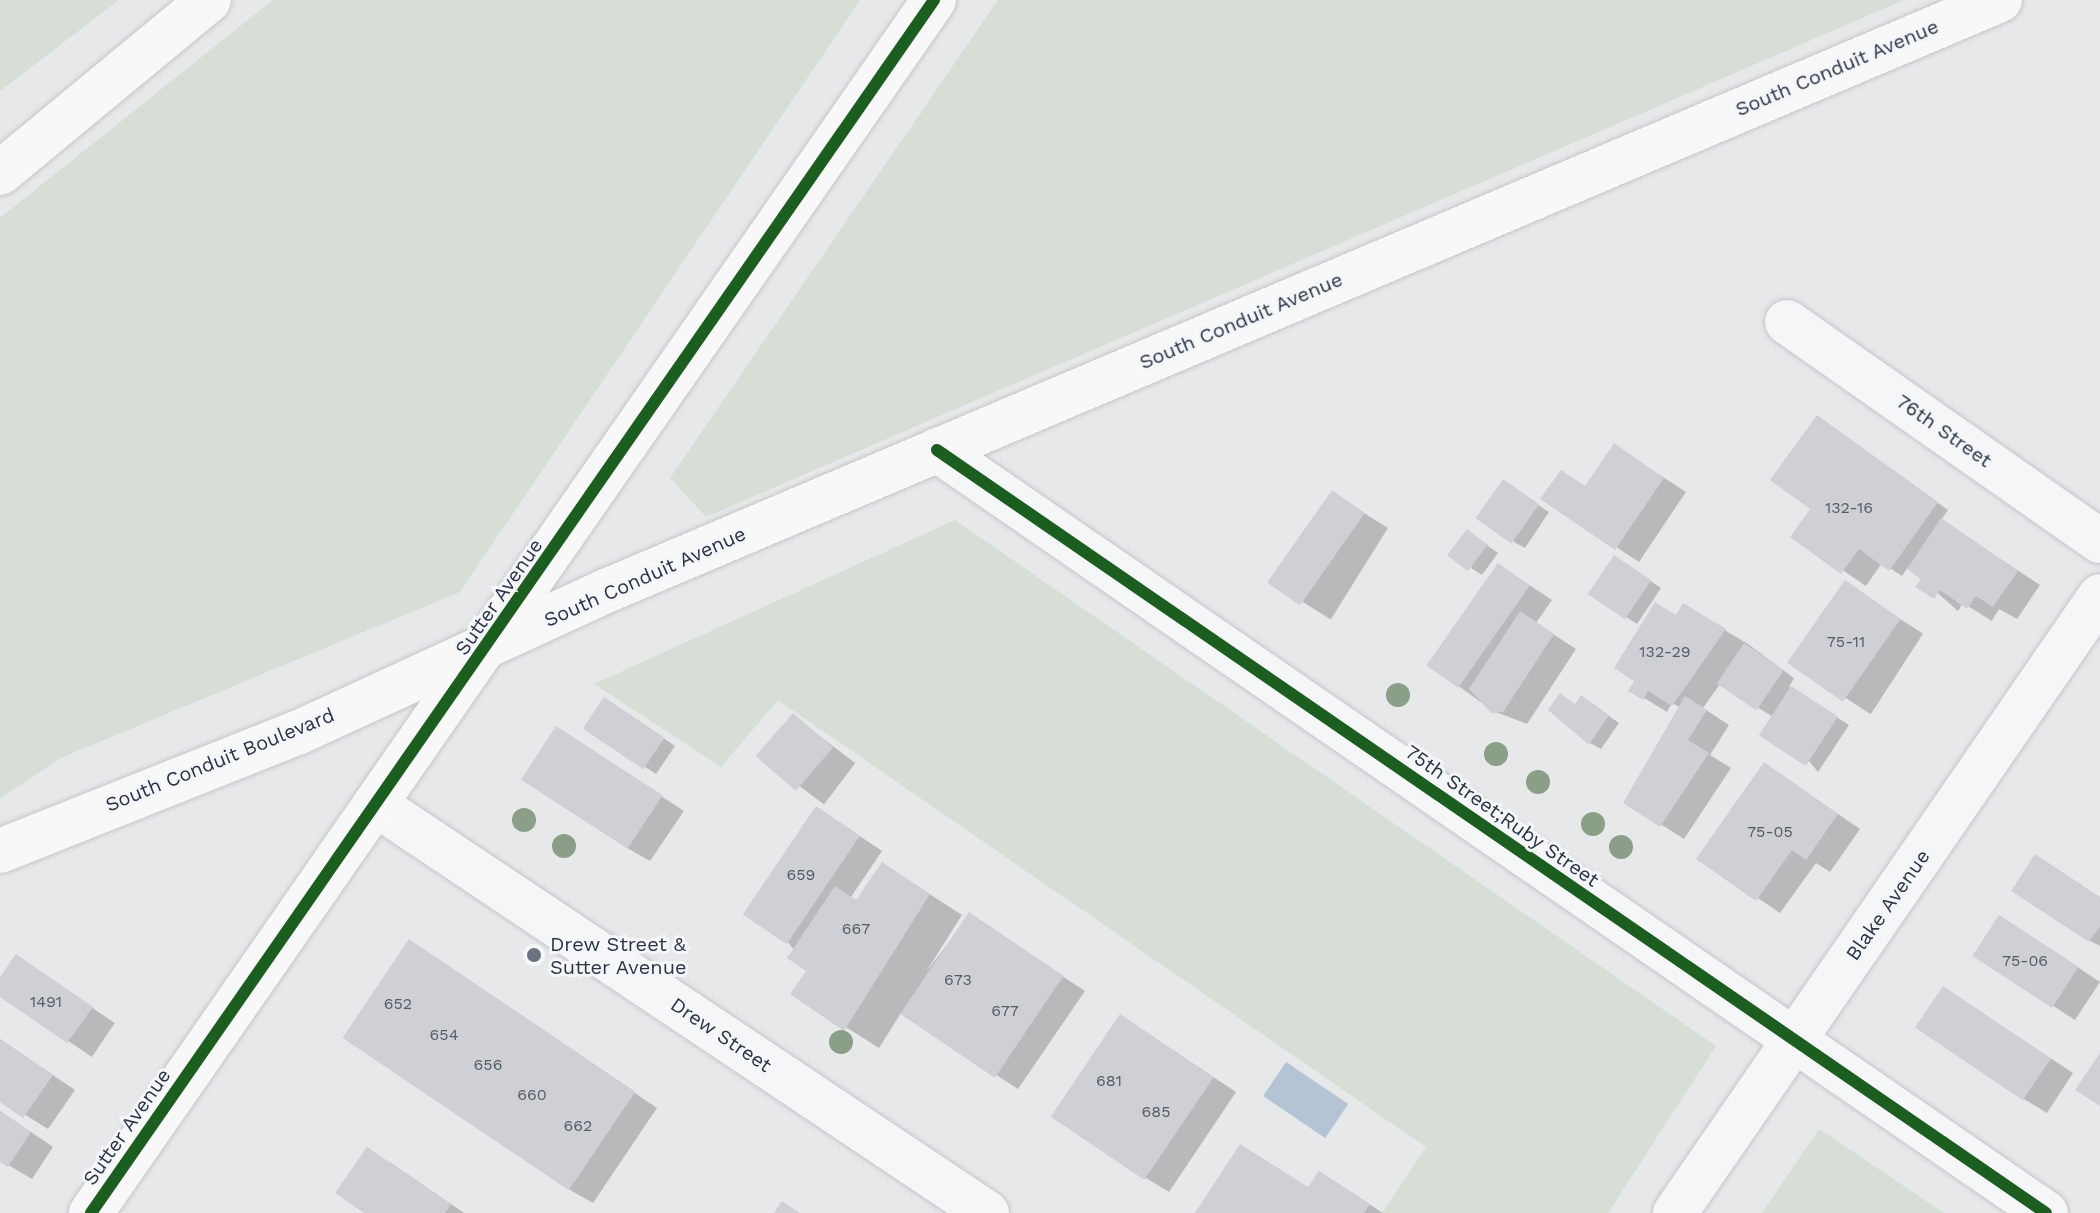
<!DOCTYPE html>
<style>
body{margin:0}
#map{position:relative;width:2100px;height:1213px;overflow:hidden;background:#e6e8ea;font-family:"Work Sans",sans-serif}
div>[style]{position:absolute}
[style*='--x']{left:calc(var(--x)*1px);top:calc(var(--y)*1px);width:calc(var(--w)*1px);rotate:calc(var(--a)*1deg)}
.green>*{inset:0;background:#d6ded6}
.water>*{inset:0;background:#b4c4d5;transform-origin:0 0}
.shadow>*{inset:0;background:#0003;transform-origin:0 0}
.building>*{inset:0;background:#ced0d3;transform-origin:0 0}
.roads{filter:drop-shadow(0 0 2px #c4c6c8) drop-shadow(0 0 2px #c4c6c8)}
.street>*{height:44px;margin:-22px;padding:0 22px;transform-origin:22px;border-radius:22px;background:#f5f6f7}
.secondary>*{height:44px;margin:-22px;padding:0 22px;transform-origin:22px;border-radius:22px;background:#f8f8f8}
.primary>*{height:44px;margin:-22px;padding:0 22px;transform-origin:22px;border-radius:22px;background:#f8f8f8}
.cycleway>*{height:12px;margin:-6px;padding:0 6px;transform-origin:6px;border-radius:6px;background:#1b5e20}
.trees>*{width:24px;height:24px;margin:-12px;border-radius:50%;background:#8a9e88}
.dots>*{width:22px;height:22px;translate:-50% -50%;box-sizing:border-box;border:4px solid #f4f6f9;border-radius:50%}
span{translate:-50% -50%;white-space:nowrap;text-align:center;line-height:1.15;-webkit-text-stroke:6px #f4f6f9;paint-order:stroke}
.number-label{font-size:16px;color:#545c69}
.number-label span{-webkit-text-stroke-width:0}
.street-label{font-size:20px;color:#2b3445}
.poi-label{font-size:20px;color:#2b3445}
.left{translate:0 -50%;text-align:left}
</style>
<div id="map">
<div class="green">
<i style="clip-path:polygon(0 0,119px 0,0 91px)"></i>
<i style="clip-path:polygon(273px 0,860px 0,460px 592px,63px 757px,0 798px,0 218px)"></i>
<i style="clip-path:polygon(998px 0,1904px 0,706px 517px,670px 478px)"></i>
<i style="clip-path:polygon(955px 520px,1716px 1046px,1608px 1213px,1382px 1213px,1426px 1147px,778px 700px,721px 767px,594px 684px)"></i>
<i style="clip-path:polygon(1819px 1129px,1944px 1213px,1762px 1213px)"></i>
</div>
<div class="water">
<i style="left:1286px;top:1062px;width:75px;height:41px;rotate:34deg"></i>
</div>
<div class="shadow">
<i style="clip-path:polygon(1818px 418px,1948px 510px,1941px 520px,2040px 585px,2017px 619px,1999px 609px,1992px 621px,1963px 603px,1958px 611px,1908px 567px,1902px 576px,1882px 563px,1866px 586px,1792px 536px,1813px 509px)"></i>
<i style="clip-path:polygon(1615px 446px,1686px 492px,1639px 562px,1543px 499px,1586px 487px)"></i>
<i style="clip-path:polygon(1514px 489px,1549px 512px,1525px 548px,1514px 542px)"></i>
<i style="left:1332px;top:493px;width:66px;height:108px;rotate:32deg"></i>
<i style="clip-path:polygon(1478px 539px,1498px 553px,1482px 575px,1471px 568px)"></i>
<i style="clip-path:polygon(1626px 564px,1661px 588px,1637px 624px,1626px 617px)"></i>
<i style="clip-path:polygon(1499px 565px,1552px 600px,1536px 623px,1576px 649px,1527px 724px,1493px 711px,1431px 666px)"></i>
<i style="left:1845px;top:583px;width:93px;height:96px;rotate:33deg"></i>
<i style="clip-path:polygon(1684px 606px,1748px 644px,1794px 678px,1789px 687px,1849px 725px,1818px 772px,1773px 717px,1720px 684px,1703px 708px,1729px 725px,1710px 755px,1731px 768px,1684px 839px,1626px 802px,1679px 707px,1672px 703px,1667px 712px,1631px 690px)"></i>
<i style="clip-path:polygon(1592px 704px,1619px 723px,1601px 749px,1590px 743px,1576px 706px)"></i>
<i style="clip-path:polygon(616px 706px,675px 746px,656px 774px,585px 727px)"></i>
<i style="left:793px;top:716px;width:78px;height:52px;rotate:37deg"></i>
<i style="clip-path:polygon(557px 728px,684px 811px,650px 861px,627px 848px)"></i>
<i style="clip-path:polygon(1765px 764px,1860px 829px,1830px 872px,1816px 863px,1780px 913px,1698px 858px)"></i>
<i style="clip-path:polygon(839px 822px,882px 851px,851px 897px,858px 901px,883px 864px,962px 915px,926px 972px,970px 915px,1085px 991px,1018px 1089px,901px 1013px,879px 1048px,792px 993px,809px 970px,788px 942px)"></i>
<i style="clip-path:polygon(2100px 897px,2100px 946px,2090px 941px)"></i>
<i style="clip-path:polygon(2023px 931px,2100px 982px,2075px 1020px,1974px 955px)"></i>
<i style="clip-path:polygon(432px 955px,657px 1108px,593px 1203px,570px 1190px)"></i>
<i style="left:17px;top:957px;width:118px;height:41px;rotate:34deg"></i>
<i style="clip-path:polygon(1944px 988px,2073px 1073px,2047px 1113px,2024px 1099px)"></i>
<i style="clip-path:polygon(1121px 1016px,1236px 1092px,1169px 1192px,1146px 1178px)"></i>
<i style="clip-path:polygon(0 1039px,75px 1090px,48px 1129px,0 1099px)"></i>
<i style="clip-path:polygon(0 1111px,53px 1147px,32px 1179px,0 1160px)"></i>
<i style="clip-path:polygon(391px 1163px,464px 1213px,368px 1213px)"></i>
<i style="clip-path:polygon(1343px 1187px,1383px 1213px,1197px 1213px,1309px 1189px)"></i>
</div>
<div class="building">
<i style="clip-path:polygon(1817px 415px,1938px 502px,1889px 571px,1859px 549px,1841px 574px,1790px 537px,1810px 509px,1770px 480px)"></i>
<i style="clip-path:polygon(1614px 443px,1664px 478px,1615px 550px,1540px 499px,1561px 470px,1585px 486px)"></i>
<i style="left:1503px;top:479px;width:44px;height:48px;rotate:35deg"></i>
<i style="left:1332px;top:490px;width:40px;height:113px;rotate:35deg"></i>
<i style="clip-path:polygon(1941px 518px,2018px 571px,1993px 607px,1976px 596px,1967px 609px,1940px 590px,1934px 599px,1915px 587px,1921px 579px,1907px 569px)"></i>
<i style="left:1467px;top:529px;width:26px;height:33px;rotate:37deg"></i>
<i style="left:1614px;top:555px;width:45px;height:47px;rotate:34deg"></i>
<i style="left:1498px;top:563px;width:39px;height:125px;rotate:35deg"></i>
<i style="left:1845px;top:580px;width:68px;height:101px;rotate:35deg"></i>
<i style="clip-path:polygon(1655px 602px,1676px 615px,1683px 603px,1726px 629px,1672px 706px,1648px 691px,1643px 700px,1628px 691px,1634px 681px,1614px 668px)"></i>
<i style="clip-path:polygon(1520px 611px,1554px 634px,1503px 712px,1491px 713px,1469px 689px)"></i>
<i style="left:1744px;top:643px;width:48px;height:49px;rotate:34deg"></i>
<i style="left:1791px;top:686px;width:56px;height:59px;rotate:33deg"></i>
<i style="clip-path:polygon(1560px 693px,1575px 704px,1581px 695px,1609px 715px,1589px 745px,1548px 710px)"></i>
<i style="clip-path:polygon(1685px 696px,1707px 710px,1688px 740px,1709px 753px,1660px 827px,1623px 803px)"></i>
<i style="left:604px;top:697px;width:73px;height:38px;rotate:34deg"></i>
<i style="left:793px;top:713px;width:53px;height:57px;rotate:41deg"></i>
<i style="left:556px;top:726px;width:127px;height:64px;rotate:33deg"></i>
<i style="clip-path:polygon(1764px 762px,1838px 814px,1806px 860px,1792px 850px,1756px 901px,1696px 859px)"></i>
<i style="left:816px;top:806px;width:53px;height:131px;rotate:34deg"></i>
<i style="clip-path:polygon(2035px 854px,2100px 897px,2100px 926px,2089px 942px,2011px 891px)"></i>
<i style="clip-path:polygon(882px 862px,930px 894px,844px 1031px,790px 994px,806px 971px,787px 958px,835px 886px,856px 900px)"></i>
<i style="left:969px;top:912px;width:114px;height:123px;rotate:34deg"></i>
<i style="left:1999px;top:915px;width:95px;height:49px;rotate:33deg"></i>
<i style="left:409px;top:939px;width:273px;height:119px;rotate:34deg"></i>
<i style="clip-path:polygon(16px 954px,93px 1007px,67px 1043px,0 997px,0 977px)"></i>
<i style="left:1943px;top:986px;width:130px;height:50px;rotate:34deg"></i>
<i style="left:1120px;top:1014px;width:113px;height:124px;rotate:34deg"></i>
<i style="clip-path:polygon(0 1039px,53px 1075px,23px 1118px,0 1102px)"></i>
<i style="clip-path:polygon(2100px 1053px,2100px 1106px,2075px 1090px)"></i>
<i style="clip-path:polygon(0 1111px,31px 1132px,8px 1167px,0 1162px)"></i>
<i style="clip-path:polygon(1240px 1144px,1308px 1187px,1319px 1171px,1370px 1204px,1364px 1213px,1195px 1213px)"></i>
<i style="clip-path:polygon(367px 1147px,451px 1204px,445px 1213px,364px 1213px,335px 1193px)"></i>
<i style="clip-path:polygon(782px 1201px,800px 1213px,774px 1213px)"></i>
</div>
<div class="roads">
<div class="street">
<i style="--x:1787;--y:322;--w:382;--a:35"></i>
<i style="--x:937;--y:450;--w:1346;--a:34.53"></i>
<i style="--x:375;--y:804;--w:736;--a:33.75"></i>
<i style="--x:1675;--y:1213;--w:749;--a:-55.44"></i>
</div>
<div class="secondary">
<i style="--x:91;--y:1213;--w:1477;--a:-55.2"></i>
</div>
<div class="primary">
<i style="--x:0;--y:173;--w:271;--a:-39.6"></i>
<i style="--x:0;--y:851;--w:320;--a:-21.7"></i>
<i style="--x:297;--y:733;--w:340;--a:-24.7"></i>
<i style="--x:606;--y:591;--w:1514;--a:-22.97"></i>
</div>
</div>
<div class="cycleway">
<i style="--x:937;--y:450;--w:1346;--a:34.53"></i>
<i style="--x:91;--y:1213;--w:1477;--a:-55.2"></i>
</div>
<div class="trees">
<i style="left:1398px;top:695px"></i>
<i style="left:1496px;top:754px"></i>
<i style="left:1538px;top:782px"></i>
<i style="left:524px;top:820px"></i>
<i style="left:1593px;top:824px"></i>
<i style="left:564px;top:846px"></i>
<i style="left:1621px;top:847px"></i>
<i style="left:841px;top:1042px"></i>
</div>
<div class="dots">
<i style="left:534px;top:955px;background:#6c737f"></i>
</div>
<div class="number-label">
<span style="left:1849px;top:508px">132-16</span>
<span style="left:1846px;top:642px">75-11</span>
<span style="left:1665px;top:652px">132-29</span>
<span style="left:1770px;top:832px">75-05</span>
<span style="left:801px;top:875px">659</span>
<span style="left:856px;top:929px">667</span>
<span style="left:2025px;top:961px">75-06</span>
<span style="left:958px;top:980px">673</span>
<span style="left:46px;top:1002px">1491</span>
<span style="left:398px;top:1004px">652</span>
<span style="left:1005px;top:1011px">677</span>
<span style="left:444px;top:1035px">654</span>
<span style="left:488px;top:1065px">656</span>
<span style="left:1109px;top:1081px">681</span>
<span style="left:532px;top:1095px">660</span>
<span style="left:1156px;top:1112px">685</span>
<span style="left:578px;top:1126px">662</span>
</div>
<div class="street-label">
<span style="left:1837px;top:68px;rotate:-23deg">South Conduit Avenue</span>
<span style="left:1241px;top:321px;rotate:-23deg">South Conduit Avenue</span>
<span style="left:1944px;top:431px;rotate:35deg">76th Street</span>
<span style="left:645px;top:577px;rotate:-24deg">South Conduit Avenue</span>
<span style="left:499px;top:597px;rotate:-55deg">Sutter Avenue</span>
<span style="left:220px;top:760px;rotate:-22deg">South Conduit Boulevard</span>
<span style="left:1502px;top:816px;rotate:35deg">75th Street;Ruby Street</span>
<span style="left:1888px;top:905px;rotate:-55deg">Blake Avenue</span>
<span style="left:721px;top:1035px;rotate:34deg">Drew Street</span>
<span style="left:127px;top:1127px;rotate:-55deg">Sutter Avenue</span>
</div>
<div class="poi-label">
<span class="left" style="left:550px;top:956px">Drew Street &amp;<br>Sutter Avenue</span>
</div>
</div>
